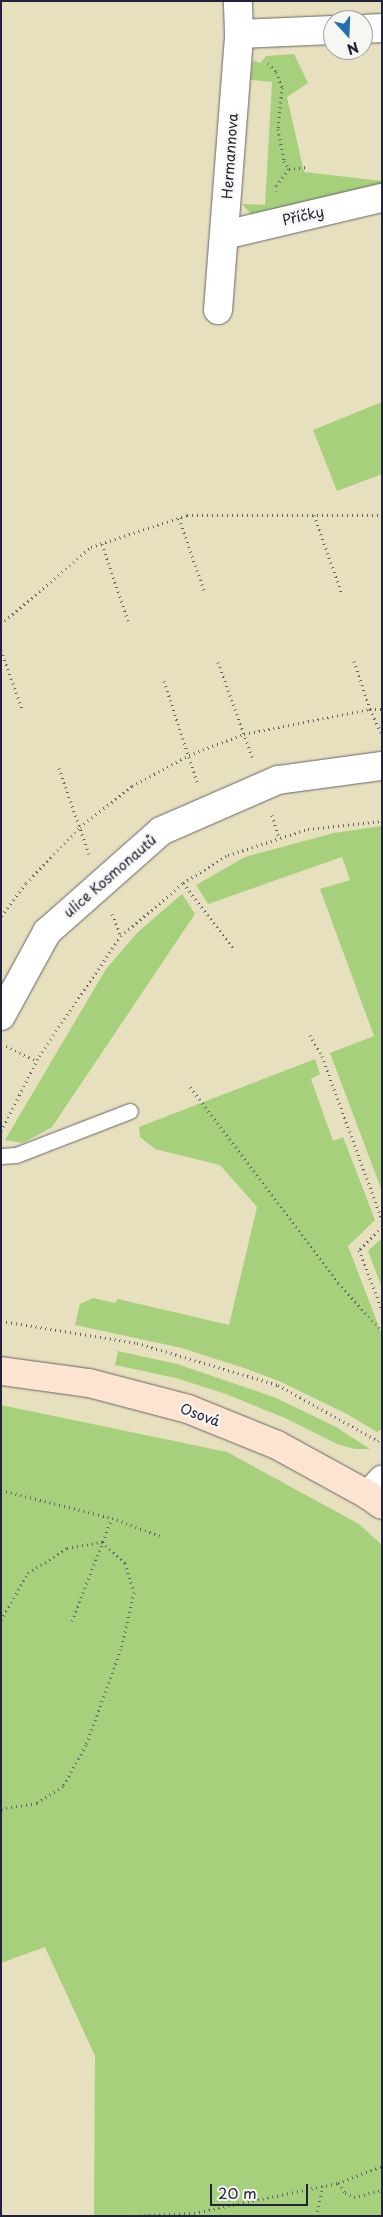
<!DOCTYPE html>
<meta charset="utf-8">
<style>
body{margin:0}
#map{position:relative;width:383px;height:2217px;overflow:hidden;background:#e7e0be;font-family:"Playpen Sans",sans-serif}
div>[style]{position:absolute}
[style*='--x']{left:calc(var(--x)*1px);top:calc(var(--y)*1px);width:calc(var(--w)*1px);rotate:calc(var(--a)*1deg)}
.green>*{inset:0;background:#a6d07c}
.path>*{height:3px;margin-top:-1.5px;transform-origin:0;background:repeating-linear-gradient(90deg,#676469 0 1px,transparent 0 5px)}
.roads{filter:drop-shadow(0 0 1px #676469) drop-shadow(0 0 1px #676469)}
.lane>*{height:15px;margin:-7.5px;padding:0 7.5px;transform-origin:7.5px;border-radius:7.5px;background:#fff}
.street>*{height:28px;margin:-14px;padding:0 14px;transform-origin:14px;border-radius:14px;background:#fff}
.secondary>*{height:28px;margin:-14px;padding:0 14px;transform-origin:14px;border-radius:14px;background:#fde4d1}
span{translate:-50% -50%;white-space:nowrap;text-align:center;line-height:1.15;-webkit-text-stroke:4.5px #f6f6f2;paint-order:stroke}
.street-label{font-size:14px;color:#22223b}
.frame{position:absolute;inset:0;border:2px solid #22223b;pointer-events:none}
.north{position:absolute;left:323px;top:10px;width:50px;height:50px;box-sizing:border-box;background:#f6f6f2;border:1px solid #a1a1a9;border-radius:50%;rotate:160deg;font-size:14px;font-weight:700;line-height:20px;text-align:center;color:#22223b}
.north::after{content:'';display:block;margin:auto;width:18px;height:22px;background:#1f6fb2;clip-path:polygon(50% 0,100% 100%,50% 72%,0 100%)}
.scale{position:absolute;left:210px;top:2184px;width:98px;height:22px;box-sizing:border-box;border:2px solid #22223b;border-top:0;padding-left:6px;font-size:15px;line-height:18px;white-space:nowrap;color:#22223b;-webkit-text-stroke:4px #f6f6f2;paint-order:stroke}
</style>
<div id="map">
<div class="green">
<i style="clip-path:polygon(294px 54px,308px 83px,287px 97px,304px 172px,382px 181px,382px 186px,253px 216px,242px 204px,265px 205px,272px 82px,250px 80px,253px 60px,260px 63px,266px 56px)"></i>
<i style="clip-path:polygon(382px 402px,382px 474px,337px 491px,313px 430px)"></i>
<i style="clip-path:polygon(382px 826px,382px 1191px,330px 1053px,374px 1036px,320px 889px,350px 880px,342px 857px,208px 904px,196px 885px,245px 857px,334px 833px)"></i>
<i style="clip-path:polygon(182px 894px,195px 914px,52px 1127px,23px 1143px,5px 1140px,106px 969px,138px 932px)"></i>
<i style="clip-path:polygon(315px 1059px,320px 1074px,311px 1079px,333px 1141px,343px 1137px,375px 1220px,348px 1246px,382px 1335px,382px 1429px,377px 1432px,347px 1414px,279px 1381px,247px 1369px,182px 1348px,75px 1325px,80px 1304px,93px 1298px,115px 1303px,118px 1299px,229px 1325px,257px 1207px,220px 1165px,155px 1149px,140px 1137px,139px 1127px)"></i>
<i style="clip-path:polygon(382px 1238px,382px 1288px,368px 1251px)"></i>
<i style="clip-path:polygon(118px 1351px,177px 1364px,274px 1397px,336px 1427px,370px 1449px,355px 1449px,337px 1444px,285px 1418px,226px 1394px,176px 1378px,115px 1365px)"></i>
<i style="clip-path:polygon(1px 1405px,227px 1452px,359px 1524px,382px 1545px,382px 2216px,94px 2216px,95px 2056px,45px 1947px,1px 1963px)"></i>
</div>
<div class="path">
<i style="--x:268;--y:63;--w:12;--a:48"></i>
<i style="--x:276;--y:72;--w:16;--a:68"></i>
<i style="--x:282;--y:87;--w:42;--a:95.4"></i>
<i style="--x:278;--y:129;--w:33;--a:79"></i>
<i style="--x:284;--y:161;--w:9;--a:58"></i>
<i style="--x:289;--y:169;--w:21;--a:127"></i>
<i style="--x:276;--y:186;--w:5;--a:90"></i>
<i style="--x:289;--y:169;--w:19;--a:-6"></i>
<i style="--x:314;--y:515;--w:84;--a:70.5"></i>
<i style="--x:179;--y:518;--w:79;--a:70.9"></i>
<i style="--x:102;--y:544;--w:81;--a:71.3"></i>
<i style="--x:1;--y:624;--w:118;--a:-40.5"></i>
<i style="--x:91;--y:547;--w:101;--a:-18.4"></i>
<i style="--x:187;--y:515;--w:195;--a:0"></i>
<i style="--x:1;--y:650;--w:63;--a:70.4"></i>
<i style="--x:354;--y:661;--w:51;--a:71.6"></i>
<i style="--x:370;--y:709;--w:29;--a:65"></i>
<i style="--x:218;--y:662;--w:103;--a:70.2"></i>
<i style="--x:164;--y:681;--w:106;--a:71.9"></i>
<i style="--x:59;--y:768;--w:91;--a:70.8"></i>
<i style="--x:272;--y:815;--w:24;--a:73"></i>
<i style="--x:183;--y:883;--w:82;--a:52.4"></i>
<i style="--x:112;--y:914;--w:24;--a:68"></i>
<i style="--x:1;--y:916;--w:41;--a:-52.9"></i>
<i style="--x:26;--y:883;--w:78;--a:-46"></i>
<i style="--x:80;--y:827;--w:66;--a:-38.3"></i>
<i style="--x:132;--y:786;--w:65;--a:-28.5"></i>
<i style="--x:189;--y:755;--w:59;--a:-20.9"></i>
<i style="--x:244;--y:734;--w:128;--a:-11.2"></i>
<i style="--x:370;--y:709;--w:12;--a:0"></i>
<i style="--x:310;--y:1035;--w:24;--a:60"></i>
<i style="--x:322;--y:1056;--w:175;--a:69.9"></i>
<i style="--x:6;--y:1046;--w:34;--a:26"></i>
<i style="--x:190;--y:1087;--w:246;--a:52.9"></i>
<i style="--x:338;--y:1283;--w:65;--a:47.5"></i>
<i style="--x:1;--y:1131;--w:84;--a:-63.1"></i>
<i style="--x:39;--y:1056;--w:145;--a:-55.7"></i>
<i style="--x:121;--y:936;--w:82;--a:-40.5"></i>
<i style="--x:183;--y:883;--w:53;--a:-31.9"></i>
<i style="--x:228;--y:855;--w:84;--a:-18"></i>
<i style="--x:308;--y:829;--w:74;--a:-6.2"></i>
<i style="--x:382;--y:1227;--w:33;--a:135"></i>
<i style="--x:359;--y:1250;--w:64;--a:69"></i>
<i style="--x:1;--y:1321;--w:138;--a:9.2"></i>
<i style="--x:137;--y:1343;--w:147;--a:16.6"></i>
<i style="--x:278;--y:1385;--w:115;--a:29.2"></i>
<i style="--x:378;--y:1441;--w:5;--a:-37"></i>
<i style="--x:1;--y:1490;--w:114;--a:14.2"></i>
<i style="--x:112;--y:1518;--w:51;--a:20.6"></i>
<i style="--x:1;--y:1620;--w:54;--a:-60.1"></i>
<i style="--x:28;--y:1573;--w:46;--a:-32.7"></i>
<i style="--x:67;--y:1548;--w:36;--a:-10"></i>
<i style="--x:102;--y:1542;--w:31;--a:42"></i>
<i style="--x:125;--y:1563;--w:30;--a:73"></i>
<i style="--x:134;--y:1592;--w:58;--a:102.8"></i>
<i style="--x:121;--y:1649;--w:102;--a:110"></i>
<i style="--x:86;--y:1745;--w:47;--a:119.3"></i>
<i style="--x:63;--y:1786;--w:31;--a:147"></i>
<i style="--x:37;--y:1803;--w:36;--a:171"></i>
<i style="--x:72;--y:1621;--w:110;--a:-68.8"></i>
<i style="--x:338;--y:2183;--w:12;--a:55"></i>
<i style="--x:345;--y:2193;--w:10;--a:24"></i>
<i style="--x:354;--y:2197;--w:29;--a:-14"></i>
<i style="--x:1;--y:2216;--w:2;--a:0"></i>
<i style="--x:129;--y:2216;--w:65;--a:-2.6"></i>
<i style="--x:194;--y:2213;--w:147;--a:-11.8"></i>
<i style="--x:338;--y:2183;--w:47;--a:-21.1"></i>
<i style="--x:316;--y:2216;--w:31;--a:-77"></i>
</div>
<div class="roads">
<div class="lane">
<i style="--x:1;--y:1156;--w:15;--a:-4"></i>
<i style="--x:16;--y:1155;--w:122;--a:-21.1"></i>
</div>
<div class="street">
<i style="--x:363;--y:29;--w:19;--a:-3"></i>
<i style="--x:239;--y:34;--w:94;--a:-2.4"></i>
<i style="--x:225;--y:235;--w:161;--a:-13.3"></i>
<i style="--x:218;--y:310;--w:277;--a:-85.6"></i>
<i style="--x:239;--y:34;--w:33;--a:-92"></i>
<i style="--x:1;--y:1016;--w:96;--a:-61.3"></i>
<i style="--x:47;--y:932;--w:152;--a:-41.5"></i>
<i style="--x:161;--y:831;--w:128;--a:-23.6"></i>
<i style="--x:278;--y:780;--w:105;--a:-7.7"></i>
<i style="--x:368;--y:1495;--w:21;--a:-47"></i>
</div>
<div class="secondary">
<i style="--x:1;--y:1371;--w:89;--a:7.8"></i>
<i style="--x:89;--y:1383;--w:102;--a:14.7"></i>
<i style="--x:188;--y:1409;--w:96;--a:22"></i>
<i style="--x:277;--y:1445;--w:104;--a:28.8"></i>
<i style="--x:368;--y:1495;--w:17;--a:36"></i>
</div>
</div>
<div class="street-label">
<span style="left:230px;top:156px;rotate:-86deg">Hermannova</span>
<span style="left:303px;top:216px;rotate:-13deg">Příčky</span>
<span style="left:110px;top:876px;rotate:-41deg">ulice Kosmonautů</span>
<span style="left:200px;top:1415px;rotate:20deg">Osová</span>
</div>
<div class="frame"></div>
<div class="north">N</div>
<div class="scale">20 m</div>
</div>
